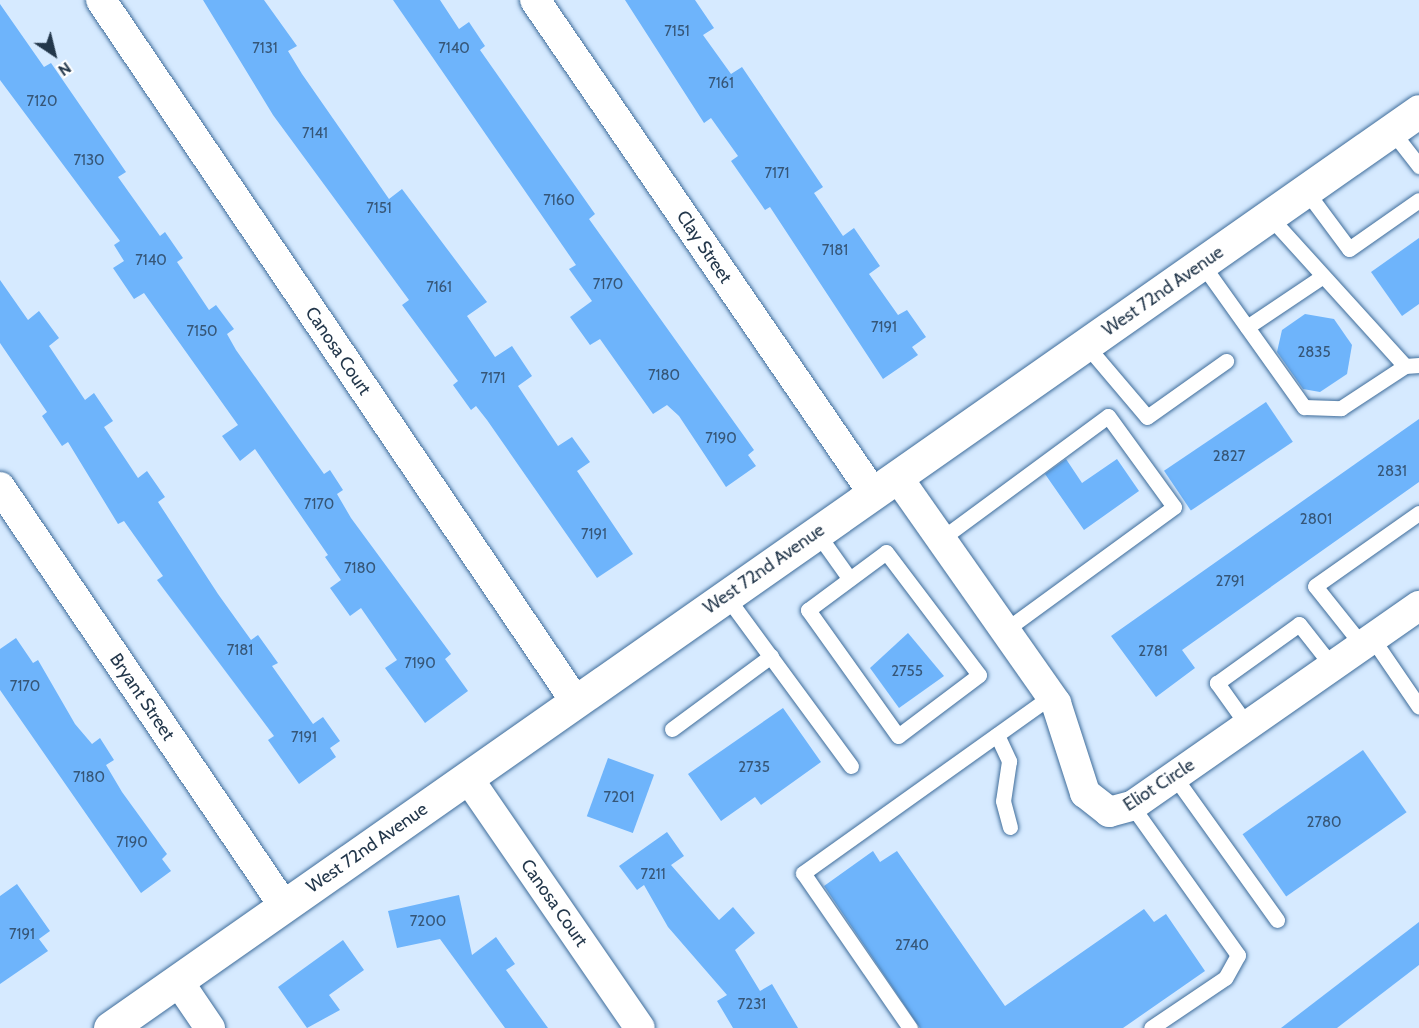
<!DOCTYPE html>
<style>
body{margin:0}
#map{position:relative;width:1419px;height:1028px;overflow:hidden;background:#d6eaff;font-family:Cabin,sans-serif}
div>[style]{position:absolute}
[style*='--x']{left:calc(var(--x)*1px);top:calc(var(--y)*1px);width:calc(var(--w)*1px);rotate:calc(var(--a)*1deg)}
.building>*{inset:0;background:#6eb4fb;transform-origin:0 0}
.roads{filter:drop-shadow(0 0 2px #3f6d9b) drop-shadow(0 0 2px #3f6d9b)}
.lane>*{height:15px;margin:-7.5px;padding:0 7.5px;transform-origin:7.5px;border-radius:7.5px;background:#fff}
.street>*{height:30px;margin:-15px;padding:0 15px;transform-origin:15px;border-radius:15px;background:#fff}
.secondary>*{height:33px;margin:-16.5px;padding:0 16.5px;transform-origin:16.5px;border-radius:16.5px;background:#fff}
span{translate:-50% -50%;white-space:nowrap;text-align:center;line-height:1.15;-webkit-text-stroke:4.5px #fff;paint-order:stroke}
.number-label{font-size:15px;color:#365677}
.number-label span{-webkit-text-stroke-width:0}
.street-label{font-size:18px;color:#23374b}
.north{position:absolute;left:24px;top:24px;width:60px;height:60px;-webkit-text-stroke:4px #fff;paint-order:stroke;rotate:145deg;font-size:16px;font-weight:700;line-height:24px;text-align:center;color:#23374b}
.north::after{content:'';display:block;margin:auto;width:21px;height:27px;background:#23374b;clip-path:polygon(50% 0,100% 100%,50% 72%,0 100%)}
</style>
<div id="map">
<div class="building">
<i style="clip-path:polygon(203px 0,264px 0,297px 46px,288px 51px,302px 74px,389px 199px,402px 189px,487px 302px,467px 316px,495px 357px,512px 346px,532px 376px,518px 386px,558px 446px,572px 437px,590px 462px,577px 471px,633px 554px,597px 578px,487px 420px,476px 406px,471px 410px,453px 385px,458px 381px,402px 305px,409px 300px,273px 115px)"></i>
<i style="clip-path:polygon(393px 0,440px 0,459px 29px,469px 22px,485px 46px,480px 50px,595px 214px,589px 219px,754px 450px,748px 455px,756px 466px,726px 487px,679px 416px,667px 405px,653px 414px,600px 339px,590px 345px,570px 317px,592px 301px,569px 269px,576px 265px)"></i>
<i style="clip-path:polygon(625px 0,695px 0,714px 28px,703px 35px,731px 74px,742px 67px,823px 187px,814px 193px,843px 236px,854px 228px,880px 266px,869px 274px,898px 315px,907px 310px,926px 337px,912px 347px,918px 355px,883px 379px,770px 207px,765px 210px,731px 161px,738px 156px,711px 118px,704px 123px)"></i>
<i style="clip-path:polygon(0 4px,44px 67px,51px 63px,126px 172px,118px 177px,160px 236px,165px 232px,183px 258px,177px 262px,209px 310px,216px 305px,234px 329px,227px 334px,236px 350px,324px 474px,330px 470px,343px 490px,337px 494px,351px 518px,451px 654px,445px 659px,468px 691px,425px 723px,385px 668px,397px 660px,361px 608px,350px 616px,330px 588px,341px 580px,325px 557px,328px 555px,255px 449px,240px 461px,222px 436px,238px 425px,144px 293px,134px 299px,113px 268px,124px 261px,114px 245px,120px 241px,0 80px)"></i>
<i style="clip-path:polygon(1419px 238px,1419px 304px,1402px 316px,1371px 272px)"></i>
<i style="clip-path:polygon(0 280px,28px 320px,39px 311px,59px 338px,49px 346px,85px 400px,94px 393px,113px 421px,104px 427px,138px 478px,147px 471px,165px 497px,158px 502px,218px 594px,251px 640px,258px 635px,278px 663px,272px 666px,313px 724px,323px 717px,340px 741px,330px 748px,336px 757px,299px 784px,268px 740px,274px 736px,157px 580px,163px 576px,124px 521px,118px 524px,68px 442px,62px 446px,42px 416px,47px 412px,0 343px)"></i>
<i style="clip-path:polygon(1305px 314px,1334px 319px,1352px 345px,1347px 374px,1320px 392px,1303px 389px,1277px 352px,1282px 330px)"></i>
<i style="left:1266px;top:402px;width:48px;height:123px;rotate:56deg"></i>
<i style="clip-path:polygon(1419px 419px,1419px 482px,1182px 650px,1195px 668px,1156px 697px,1111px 636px)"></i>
<i style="clip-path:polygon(1066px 459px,1082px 483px,1117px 459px,1139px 491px,1084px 530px,1045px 474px)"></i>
<i style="clip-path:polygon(908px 633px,944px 676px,899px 708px,870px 668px)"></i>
<i style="clip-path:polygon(16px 638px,33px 663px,38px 660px,75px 724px,92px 744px,100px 738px,114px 760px,106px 765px,122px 792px,167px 854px,162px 859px,171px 871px,141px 893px,0 690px,0 649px)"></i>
<i style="clip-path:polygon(783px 708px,821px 762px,761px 805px,755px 797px,721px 821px,688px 774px)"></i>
<i style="left:1363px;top:750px;width:76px;height:147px;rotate:55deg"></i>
<i style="left:608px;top:758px;width:49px;height:62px;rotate:20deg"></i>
<i style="clip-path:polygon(667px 832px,684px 856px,671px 865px,719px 920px,733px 907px,755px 933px,735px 950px,760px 991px,772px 984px,798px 1028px,733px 1028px,717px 1001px,727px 995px,668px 927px,644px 885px,637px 890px,619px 866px)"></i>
<i style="clip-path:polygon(873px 851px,880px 862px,897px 851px,1005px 1006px,1144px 909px,1154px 922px,1166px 914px,1205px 971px,1123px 1028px,920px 1028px,824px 886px)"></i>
<i style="clip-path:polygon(17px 884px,50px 931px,39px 939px,48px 951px,0 984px,0 896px)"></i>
<i style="clip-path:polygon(459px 895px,472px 955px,496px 937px,515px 964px,506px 970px,548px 1028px,505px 1028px,440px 939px,397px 948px,388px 911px)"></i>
<i style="clip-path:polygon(1419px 922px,1419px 965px,1337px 1028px,1281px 1028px)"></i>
<i style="clip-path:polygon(343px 940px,364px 970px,329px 995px,340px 1010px,307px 1028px,278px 987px)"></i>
</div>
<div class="roads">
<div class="lane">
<i style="--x:1391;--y:130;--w:46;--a:52.1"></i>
<i style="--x:1306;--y:191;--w:72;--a:53.4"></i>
<i style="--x:1349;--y:249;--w:85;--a:-35"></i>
<i style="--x:1269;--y:216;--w:202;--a:47.8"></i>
<i style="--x:1202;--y:264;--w:176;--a:54.5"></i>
<i style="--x:1304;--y:407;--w:37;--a:2"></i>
<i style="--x:1341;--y:408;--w:77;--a:-33.3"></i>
<i style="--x:1405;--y:366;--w:14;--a:-4"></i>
<i style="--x:1247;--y:327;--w:88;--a:-33.9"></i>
<i style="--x:1086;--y:345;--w:94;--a:49.7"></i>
<i style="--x:1147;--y:417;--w:97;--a:-35.3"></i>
<i style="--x:817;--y:533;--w:55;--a:54.6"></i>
<i style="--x:941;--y:539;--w:207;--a:-36.4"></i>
<i style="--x:1108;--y:416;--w:112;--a:54"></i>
<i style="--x:1174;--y:507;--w:207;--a:143.9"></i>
<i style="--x:886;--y:552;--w:154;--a:52.9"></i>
<i style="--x:979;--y:675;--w:101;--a:143"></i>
<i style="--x:898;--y:736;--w:155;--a:-125.5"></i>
<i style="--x:808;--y:610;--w:97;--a:-36.6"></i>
<i style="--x:726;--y:596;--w:211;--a:53.7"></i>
<i style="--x:1372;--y:638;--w:83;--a:55.7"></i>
<i style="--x:1362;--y:645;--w:75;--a:-128.5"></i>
<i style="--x:1315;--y:586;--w:127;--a:-35.1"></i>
<i style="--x:1247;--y:725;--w:52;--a:-125.5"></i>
<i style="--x:1217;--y:683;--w:101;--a:-35.7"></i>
<i style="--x:1299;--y:624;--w:53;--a:51.8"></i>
<i style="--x:672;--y:729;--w:123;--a:-36.4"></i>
<i style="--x:997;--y:735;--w:29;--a:65"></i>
<i style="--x:1009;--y:761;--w:40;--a:98.5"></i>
<i style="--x:1003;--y:801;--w:27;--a:75"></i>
<i style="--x:1174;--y:776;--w:177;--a:54.4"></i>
<i style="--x:1132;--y:806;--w:183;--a:54.6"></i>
<i style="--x:1238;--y:955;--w:26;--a:119"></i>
<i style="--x:1225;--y:978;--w:89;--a:146"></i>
<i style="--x:910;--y:1028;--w:188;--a:-124.6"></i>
<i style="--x:803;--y:873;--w:305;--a:-35.5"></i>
</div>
<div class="street">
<i style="--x:101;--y:0;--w:848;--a:55.92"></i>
<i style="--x:535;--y:0;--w:598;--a:55.57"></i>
<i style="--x:898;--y:478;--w:275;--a:54.9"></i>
<i style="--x:1056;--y:703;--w:95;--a:72.1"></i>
<i style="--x:1085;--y:793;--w:31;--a:38"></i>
<i style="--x:1109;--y:812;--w:24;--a:-15"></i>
<i style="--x:1132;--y:806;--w:350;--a:-34.9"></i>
<i style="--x:0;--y:487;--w:506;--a:55.87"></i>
<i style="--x:468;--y:778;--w:303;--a:55.5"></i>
<i style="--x:178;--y:981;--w:57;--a:55.8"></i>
</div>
<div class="secondary">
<i style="--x:110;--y:1028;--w:1598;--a:-35.01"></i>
</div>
</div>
<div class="number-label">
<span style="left:677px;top:32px">7151</span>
<span style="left:265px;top:49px">7131</span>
<span style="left:454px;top:49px">7140</span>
<span style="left:721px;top:84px">7161</span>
<span style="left:42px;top:102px">7120</span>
<span style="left:315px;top:134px">7141</span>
<span style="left:89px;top:161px">7130</span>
<span style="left:777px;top:174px">7171</span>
<span style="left:559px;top:201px">7160</span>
<span style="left:379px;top:209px">7151</span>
<span style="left:835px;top:251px">7181</span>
<span style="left:151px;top:261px">7140</span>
<span style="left:608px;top:285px">7170</span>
<span style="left:439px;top:288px">7161</span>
<span style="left:884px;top:328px">7191</span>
<span style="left:202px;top:332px">7150</span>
<span style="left:1314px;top:353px">2835</span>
<span style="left:664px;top:376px">7180</span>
<span style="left:493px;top:379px">7171</span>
<span style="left:721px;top:439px">7190</span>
<span style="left:1229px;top:457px">2827</span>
<span style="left:1392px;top:472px">2831</span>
<span style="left:319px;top:505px">7170</span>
<span style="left:1316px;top:520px">2801</span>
<span style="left:594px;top:535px">7191</span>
<span style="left:360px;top:569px">7180</span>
<span style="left:1230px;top:582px">2791</span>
<span style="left:240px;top:651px">7181</span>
<span style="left:1153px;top:652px">2781</span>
<span style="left:420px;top:664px">7190</span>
<span style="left:907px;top:672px">2755</span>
<span style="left:25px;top:687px">7170</span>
<span style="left:304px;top:738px">7191</span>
<span style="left:754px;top:768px">2735</span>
<span style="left:89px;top:778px">7180</span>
<span style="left:619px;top:798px">7201</span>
<span style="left:1324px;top:823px">2780</span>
<span style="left:132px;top:843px">7190</span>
<span style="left:653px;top:875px">7211</span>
<span style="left:428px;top:922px">7200</span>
<span style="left:22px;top:935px">7191</span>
<span style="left:912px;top:946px">2740</span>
<span style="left:752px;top:1005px">7231</span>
</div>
<div class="street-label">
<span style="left:704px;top:247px;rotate:56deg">Clay Street</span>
<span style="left:1163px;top:291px;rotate:-35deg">West 72nd Avenue</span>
<span style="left:338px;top:351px;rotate:56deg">Canosa Court</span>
<span style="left:764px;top:569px;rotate:-35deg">West 72nd Avenue</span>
<span style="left:142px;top:697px;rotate:56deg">Bryant Street</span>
<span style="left:1159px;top:785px;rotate:-33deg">Eliot Circle</span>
<span style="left:367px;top:848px;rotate:-35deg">West 72nd Avenue</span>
<span style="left:554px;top:903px;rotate:55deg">Canosa Court</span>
</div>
<div class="north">N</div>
</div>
